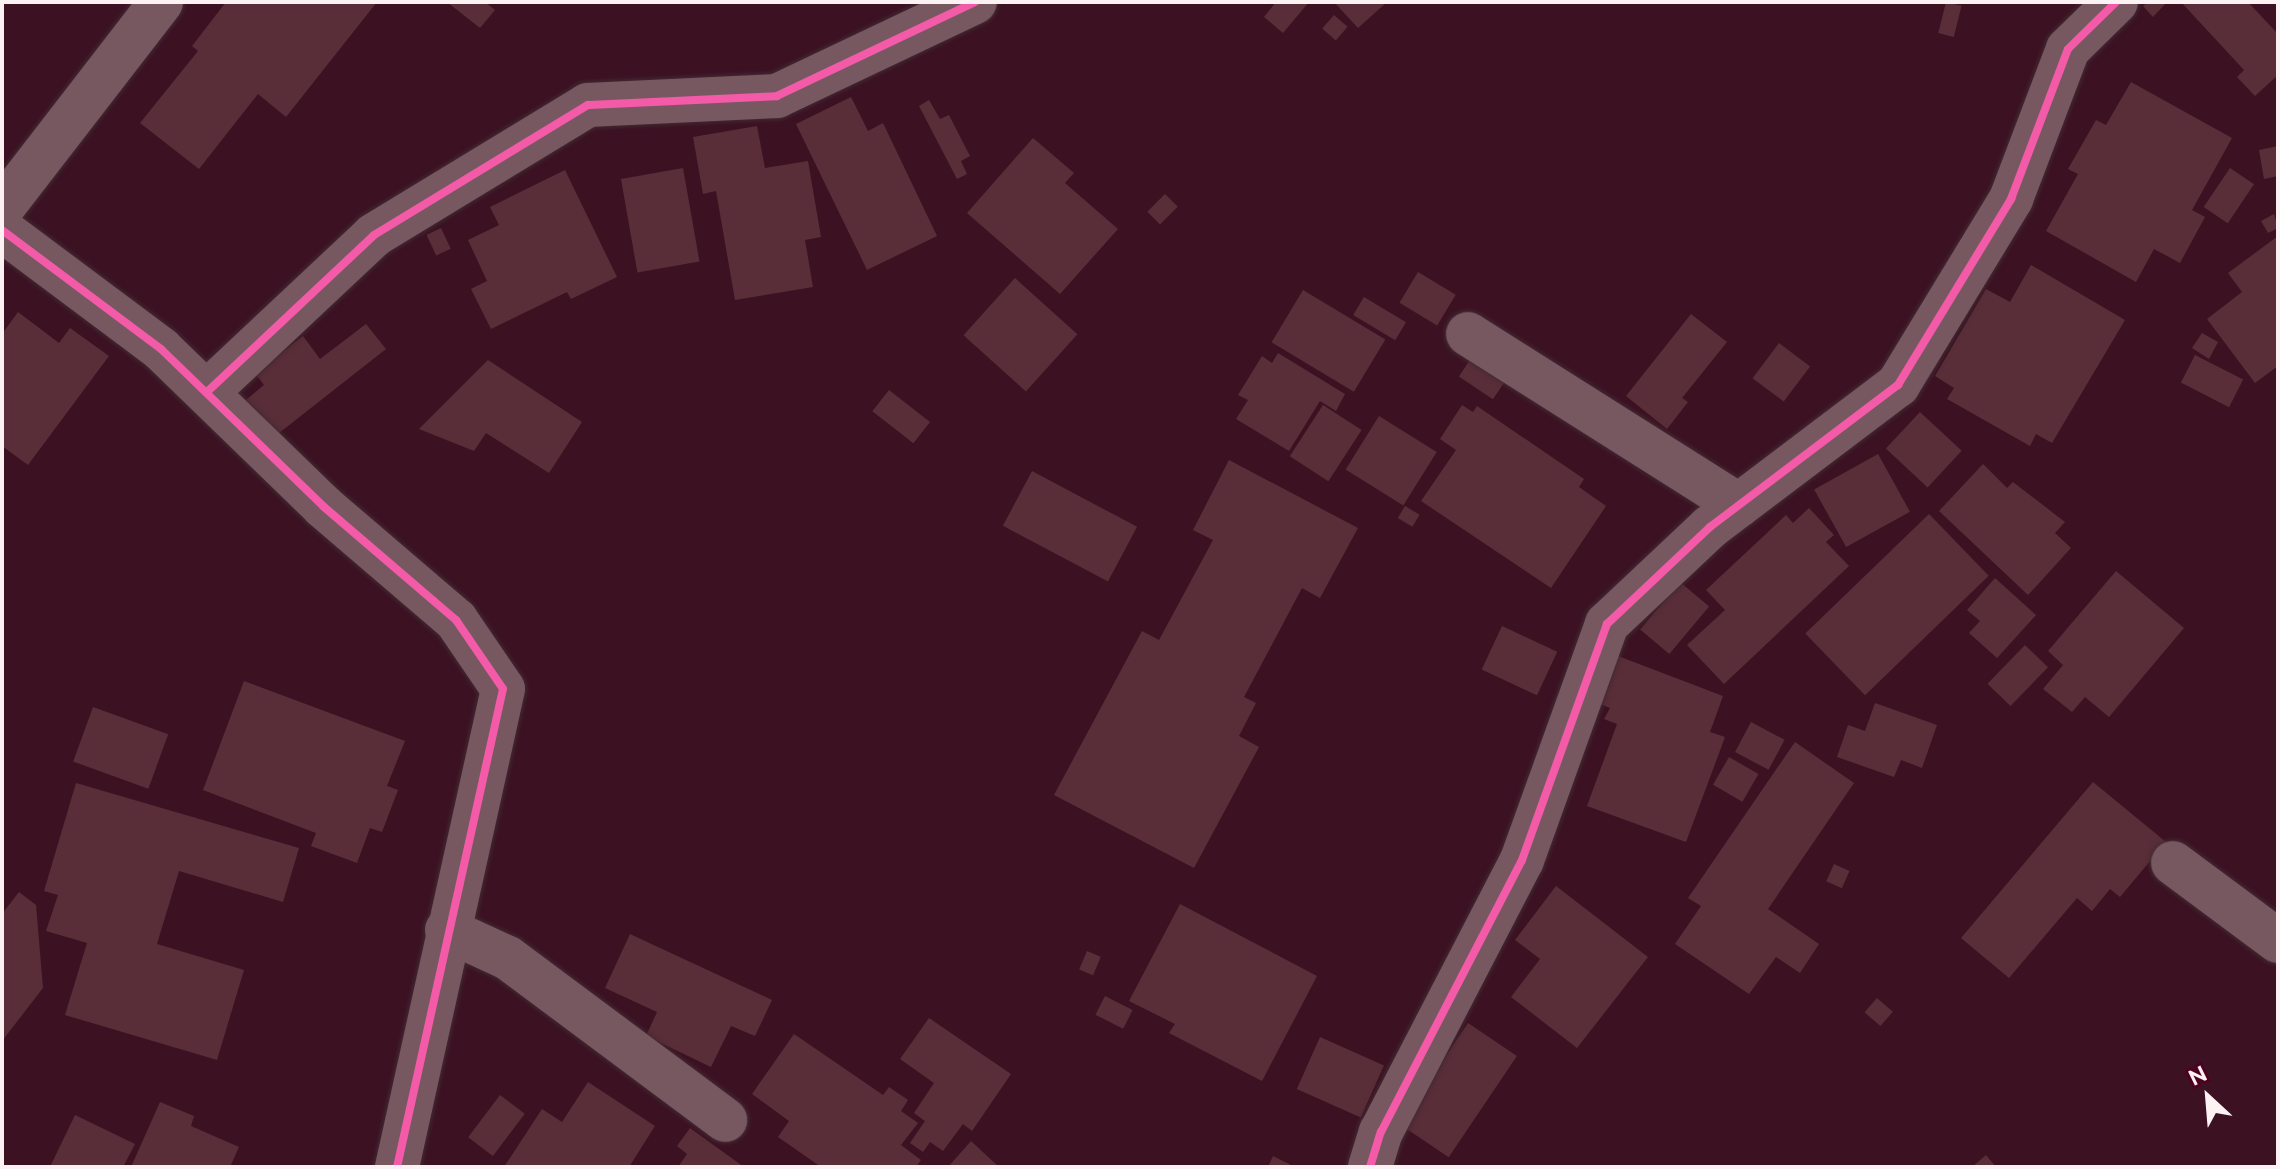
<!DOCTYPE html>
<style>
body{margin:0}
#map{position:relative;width:2280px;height:1169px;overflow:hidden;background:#3c1223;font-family:Raleway,sans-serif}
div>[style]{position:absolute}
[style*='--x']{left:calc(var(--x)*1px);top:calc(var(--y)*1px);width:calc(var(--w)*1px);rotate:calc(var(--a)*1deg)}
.building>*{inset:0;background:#592e38;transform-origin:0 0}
.roads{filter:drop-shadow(0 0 2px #422a33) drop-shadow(0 0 2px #422a33)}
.minor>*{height:44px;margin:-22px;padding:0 22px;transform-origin:22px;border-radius:22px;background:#775860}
.cycleway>*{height:8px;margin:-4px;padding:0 4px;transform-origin:4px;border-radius:4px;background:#f35aa7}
span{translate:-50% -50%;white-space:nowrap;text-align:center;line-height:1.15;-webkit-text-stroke:6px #4e011f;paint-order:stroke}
.frame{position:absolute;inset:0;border:4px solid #fcf2f3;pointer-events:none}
.north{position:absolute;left:2168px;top:1057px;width:80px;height:80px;-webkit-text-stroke:6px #4e011f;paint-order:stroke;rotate:334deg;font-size:22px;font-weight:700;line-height:32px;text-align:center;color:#fcf2f3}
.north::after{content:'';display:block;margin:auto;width:28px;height:36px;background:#fcf2f3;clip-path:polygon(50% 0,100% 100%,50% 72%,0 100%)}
</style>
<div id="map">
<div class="building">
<i style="clip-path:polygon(226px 2px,377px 2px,286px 117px,258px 94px,199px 169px,140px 123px,198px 51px,192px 46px)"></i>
<i style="clip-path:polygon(447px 2px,485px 2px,495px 10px,480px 28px)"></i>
<i style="clip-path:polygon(1276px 2px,1309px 2px,1283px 33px,1264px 17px)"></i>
<i style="clip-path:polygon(1334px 2px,1387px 2px,1358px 28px)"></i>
<i style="left:1946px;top:2px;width:16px;height:32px;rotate:14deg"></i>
<i style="clip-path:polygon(2148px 2px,2164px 2px,2166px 3px,2153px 17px,2143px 6px)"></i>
<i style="clip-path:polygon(2181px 2px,2248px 2px,2278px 34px,2278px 75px,2255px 96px,2237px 77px,2244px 70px)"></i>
<i style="left:1334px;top:15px;width:18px;height:18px;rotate:41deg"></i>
<i style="clip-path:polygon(2131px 82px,2232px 138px,2192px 210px,2205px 217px,2180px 263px,2154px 249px,2136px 282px,2046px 231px,2078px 174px,2068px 169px,2096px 120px,2106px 125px)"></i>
<i style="clip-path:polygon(851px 97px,868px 131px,883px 123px,937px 236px,867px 270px,796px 124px)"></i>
<i style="clip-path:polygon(929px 100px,940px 119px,949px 115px,970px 156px,961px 161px,967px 174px,957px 179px,919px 106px)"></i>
<i style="clip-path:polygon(757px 126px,765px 168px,808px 161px,821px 237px,805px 240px,813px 287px,735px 300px,716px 191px,703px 194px,693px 137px)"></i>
<i style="clip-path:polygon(1033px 138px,1074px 173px,1065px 183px,1118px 229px,1060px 294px,967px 213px)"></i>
<i style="clip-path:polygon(2278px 146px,2278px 176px,2264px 179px,2259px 150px)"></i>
<i style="left:683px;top:168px;width:95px;height:63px;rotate:80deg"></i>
<i style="left:2230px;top:168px;width:29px;height:47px;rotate:34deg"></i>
<i style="clip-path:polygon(565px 170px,617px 277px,571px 299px,567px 292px,491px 329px,471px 289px,487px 281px,468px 240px,499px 225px,490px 207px)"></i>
<i style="left:1165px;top:194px;width:18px;height:25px;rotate:45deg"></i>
<i style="clip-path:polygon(2274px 214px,2278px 228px,2268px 233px,2261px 221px)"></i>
<i style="left:441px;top:228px;width:23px;height:16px;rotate:65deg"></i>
<i style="clip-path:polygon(2278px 236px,2278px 366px,2255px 383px,2207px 319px,2242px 292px,2228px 273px)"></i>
<i style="clip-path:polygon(2031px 265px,2125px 320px,2052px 443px,2036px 434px,2030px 446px,1947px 399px,1954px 388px,1935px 376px,1986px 289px,2010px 302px)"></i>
<i style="left:1418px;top:272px;width:44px;height:36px;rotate:31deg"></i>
<i style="left:1015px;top:278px;width:84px;height:77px;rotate:42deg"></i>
<i style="left:1303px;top:290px;width:96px;height:61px;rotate:31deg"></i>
<i style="left:1364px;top:297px;width:49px;height:21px;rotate:31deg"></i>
<i style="clip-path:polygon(18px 312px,59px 343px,70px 328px,109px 356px,28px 465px,2px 446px,2px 334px)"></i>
<i style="clip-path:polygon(1691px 314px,1727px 342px,1682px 398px,1688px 402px,1667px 429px,1626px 396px)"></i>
<i style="clip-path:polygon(366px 324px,386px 349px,274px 437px,246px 400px,264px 385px,255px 373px,303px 336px,320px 359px)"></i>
<i style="clip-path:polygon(2202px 333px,2218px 342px,2209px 359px,2192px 348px)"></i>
<i style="left:1779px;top:343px;width:39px;height:44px;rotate:37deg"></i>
<i style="clip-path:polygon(1278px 353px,1345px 394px,1336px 411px,1320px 401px,1289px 451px,1236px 419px,1248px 400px,1238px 395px,1262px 356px,1272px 363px)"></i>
<i style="left:1474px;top:354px;width:41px;height:27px;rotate:34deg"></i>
<i style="left:2195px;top:355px;width:54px;height:31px;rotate:27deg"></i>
<i style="clip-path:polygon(488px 360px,582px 422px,549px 473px,486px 433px,474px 451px,419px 429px)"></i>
<i style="left:889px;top:390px;width:52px;height:27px;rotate:38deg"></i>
<i style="left:1323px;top:405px;width:46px;height:61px;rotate:33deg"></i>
<i style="clip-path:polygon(1462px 405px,1473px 412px,1477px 406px,1584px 479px,1579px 487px,1606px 506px,1551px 588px,1421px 501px,1456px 450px,1440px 439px)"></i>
<i style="left:1920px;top:412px;width:57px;height:50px;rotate:43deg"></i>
<i style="left:1379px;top:416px;width:68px;height:63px;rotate:32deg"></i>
<i style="left:1878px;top:454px;width:66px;height:73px;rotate:61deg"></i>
<i style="clip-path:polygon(1229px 460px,1358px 528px,1320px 598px,1302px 588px,1244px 697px,1256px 703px,1239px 736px,1259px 747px,1194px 868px,1054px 795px,1142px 631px,1159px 640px,1213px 540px,1193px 530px)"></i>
<i style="clip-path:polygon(1983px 464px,2007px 488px,2013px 482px,2065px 522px,2055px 533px,2071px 548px,2028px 595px,1939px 511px)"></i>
<i style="left:1032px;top:471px;width:119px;height:62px;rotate:28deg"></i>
<i style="left:1405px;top:506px;width:17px;height:14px;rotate:31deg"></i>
<i style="clip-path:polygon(1809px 508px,1834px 535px,1826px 542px,1849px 566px,1724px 684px,1687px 645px,1725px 610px,1706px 590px,1786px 515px,1793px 523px)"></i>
<i style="left:1929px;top:514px;width:86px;height:172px;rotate:46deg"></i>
<i style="clip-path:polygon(2116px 571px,2184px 628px,2109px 717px,2085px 697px,2072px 712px,2043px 689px,2063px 665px,2048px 651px)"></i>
<i style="clip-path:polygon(1995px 578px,2036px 615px,1997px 658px,1969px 633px,1980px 621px,1967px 610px)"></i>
<i style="left:1680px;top:582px;width:38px;height:62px;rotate:40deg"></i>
<i style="left:1502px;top:626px;width:61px;height:48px;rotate:25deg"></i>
<i style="left:2025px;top:645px;width:32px;height:54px;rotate:44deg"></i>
<i style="clip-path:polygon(1618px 656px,1723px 696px,1710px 732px,1725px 737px,1686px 842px,1587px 806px,1617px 724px,1604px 719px,1610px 708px,1600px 704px)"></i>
<i style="clip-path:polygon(244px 681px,405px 741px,387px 786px,398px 790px,382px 832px,370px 828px,357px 863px,311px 846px,316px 833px,203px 790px)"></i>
<i style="clip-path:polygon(1875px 703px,1937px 725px,1922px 768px,1901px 760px,1894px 777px,1837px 757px,1848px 725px,1865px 731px)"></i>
<i style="left:93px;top:707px;width:80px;height:58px;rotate:20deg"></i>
<i style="left:1751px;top:722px;width:38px;height:34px;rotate:28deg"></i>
<i style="clip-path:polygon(1795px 742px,1854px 783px,1768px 909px,1819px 944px,1800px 973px,1776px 957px,1749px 994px,1675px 944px,1701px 906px,1688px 898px)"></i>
<i style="left:1729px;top:757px;width:34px;height:32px;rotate:30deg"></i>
<i style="clip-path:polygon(2093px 782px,2166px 842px,2120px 897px,2110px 889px,2092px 911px,2077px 898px,2009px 978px,1961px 938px)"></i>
<i style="clip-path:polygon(76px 783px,299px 848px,283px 902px,179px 871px,157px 944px,244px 970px,217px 1060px,65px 1015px,87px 943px,46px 931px,58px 895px,44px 891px)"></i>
<i style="left:1834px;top:864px;width:17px;height:19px;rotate:24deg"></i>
<i style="clip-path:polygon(1556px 886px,1648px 957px,1577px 1048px,1511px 997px,1540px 959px,1515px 940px)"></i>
<i style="clip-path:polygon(19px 892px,36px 905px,43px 988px,2px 1041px,2px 914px)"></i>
<i style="clip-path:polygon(1180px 904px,1317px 976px,1262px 1081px,1169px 1033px,1175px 1024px,1129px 1001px)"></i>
<i style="clip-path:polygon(630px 934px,772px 1000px,755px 1036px,731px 1026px,711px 1067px,646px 1036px,657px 1012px,605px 988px)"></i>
<i style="left:1087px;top:951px;width:15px;height:20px;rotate:23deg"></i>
<i style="left:1105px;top:996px;width:31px;height:21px;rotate:27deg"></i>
<i style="left:1877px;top:998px;width:21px;height:19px;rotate:41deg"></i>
<i style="clip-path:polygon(929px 1018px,1011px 1074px,972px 1131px,963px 1124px,943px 1151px,930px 1142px,923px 1152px,910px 1143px,925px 1121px,914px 1113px,934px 1083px,900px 1059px)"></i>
<i style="left:1468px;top:1023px;width:59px;height:122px;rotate:34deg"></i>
<i style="clip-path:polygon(794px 1034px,883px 1095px,889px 1087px,908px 1100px,901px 1111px,918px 1123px,901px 1145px,921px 1160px,916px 1167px,821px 1167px,778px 1137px,789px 1121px,752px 1094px)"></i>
<i style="left:1320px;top:1037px;width:70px;height:57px;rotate:24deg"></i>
<i style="clip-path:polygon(588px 1082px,655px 1126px,629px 1167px,504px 1167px,542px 1109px,562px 1122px)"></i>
<i style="left:500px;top:1095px;width:31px;height:53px;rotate:37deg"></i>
<i style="clip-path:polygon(160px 1102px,194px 1116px,191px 1126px,239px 1147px,230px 1167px,131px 1167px)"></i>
<i style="clip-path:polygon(75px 1115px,135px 1144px,123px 1167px,50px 1167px)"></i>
<i style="clip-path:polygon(690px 1128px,744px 1167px,678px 1167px,687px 1154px,677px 1146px)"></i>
<i style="clip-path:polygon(971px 1141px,999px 1167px,948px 1167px)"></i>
<i style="clip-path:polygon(1986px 1155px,1996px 1167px,1972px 1167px)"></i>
<i style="clip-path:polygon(1273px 1156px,1295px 1167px,1268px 1167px)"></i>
</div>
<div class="roads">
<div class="minor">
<i style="--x:2;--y:208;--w:260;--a:-52.3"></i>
<i style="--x:2;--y:230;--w:199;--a:36.8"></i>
<i style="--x:161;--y:349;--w:227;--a:44.1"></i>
<i style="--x:324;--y:507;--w:174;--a:40.6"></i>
<i style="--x:456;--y:620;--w:83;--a:55.7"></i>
<i style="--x:503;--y:689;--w:490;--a:102.5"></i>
<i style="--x:1468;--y:334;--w:320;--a:32.3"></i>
<i style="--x:207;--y:392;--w:229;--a:-43.2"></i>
<i style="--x:374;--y:235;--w:250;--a:-31.3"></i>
<i style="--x:588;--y:105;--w:189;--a:-2.7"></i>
<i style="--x:777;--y:96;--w:219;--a:-25.4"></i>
<i style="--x:2173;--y:863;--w:131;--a:36.6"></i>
<i style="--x:447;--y:930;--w:67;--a:24.7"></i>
<i style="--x:508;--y:958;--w:271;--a:36.7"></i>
<i style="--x:1370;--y:1167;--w:37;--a:-73"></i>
<i style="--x:1381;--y:1132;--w:306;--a:-62.6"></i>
<i style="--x:1522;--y:860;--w:251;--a:-70.2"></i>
<i style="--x:1607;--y:624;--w:141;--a:-43.3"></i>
<i style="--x:1710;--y:527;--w:236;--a:-37.1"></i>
<i style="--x:1898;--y:385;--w:218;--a:-58.7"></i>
<i style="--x:2011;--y:199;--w:160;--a:-69.2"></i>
<i style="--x:2068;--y:49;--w:67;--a:-44.4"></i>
</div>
</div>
<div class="cycleway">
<i style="--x:2;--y:230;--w:199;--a:36.8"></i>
<i style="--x:161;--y:349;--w:227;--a:44.1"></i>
<i style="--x:324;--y:507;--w:174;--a:40.6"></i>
<i style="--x:456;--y:620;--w:83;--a:55.7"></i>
<i style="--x:503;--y:689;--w:490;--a:102.5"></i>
<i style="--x:207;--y:392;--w:229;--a:-43.2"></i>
<i style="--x:374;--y:235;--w:250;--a:-31.3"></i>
<i style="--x:588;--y:105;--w:189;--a:-2.7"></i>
<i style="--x:777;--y:96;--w:219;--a:-25.4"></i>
<i style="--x:1370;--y:1167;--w:37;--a:-73"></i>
<i style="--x:1381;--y:1132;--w:306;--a:-62.6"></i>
<i style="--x:1522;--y:860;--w:251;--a:-70.2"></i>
<i style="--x:1607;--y:624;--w:141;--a:-43.3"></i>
<i style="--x:1710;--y:527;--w:236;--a:-37.1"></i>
<i style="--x:1898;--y:385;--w:218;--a:-58.7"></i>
<i style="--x:2011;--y:199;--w:160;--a:-69.2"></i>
<i style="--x:2068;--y:49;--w:67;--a:-44.4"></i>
</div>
<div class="frame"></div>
<div class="north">N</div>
</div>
